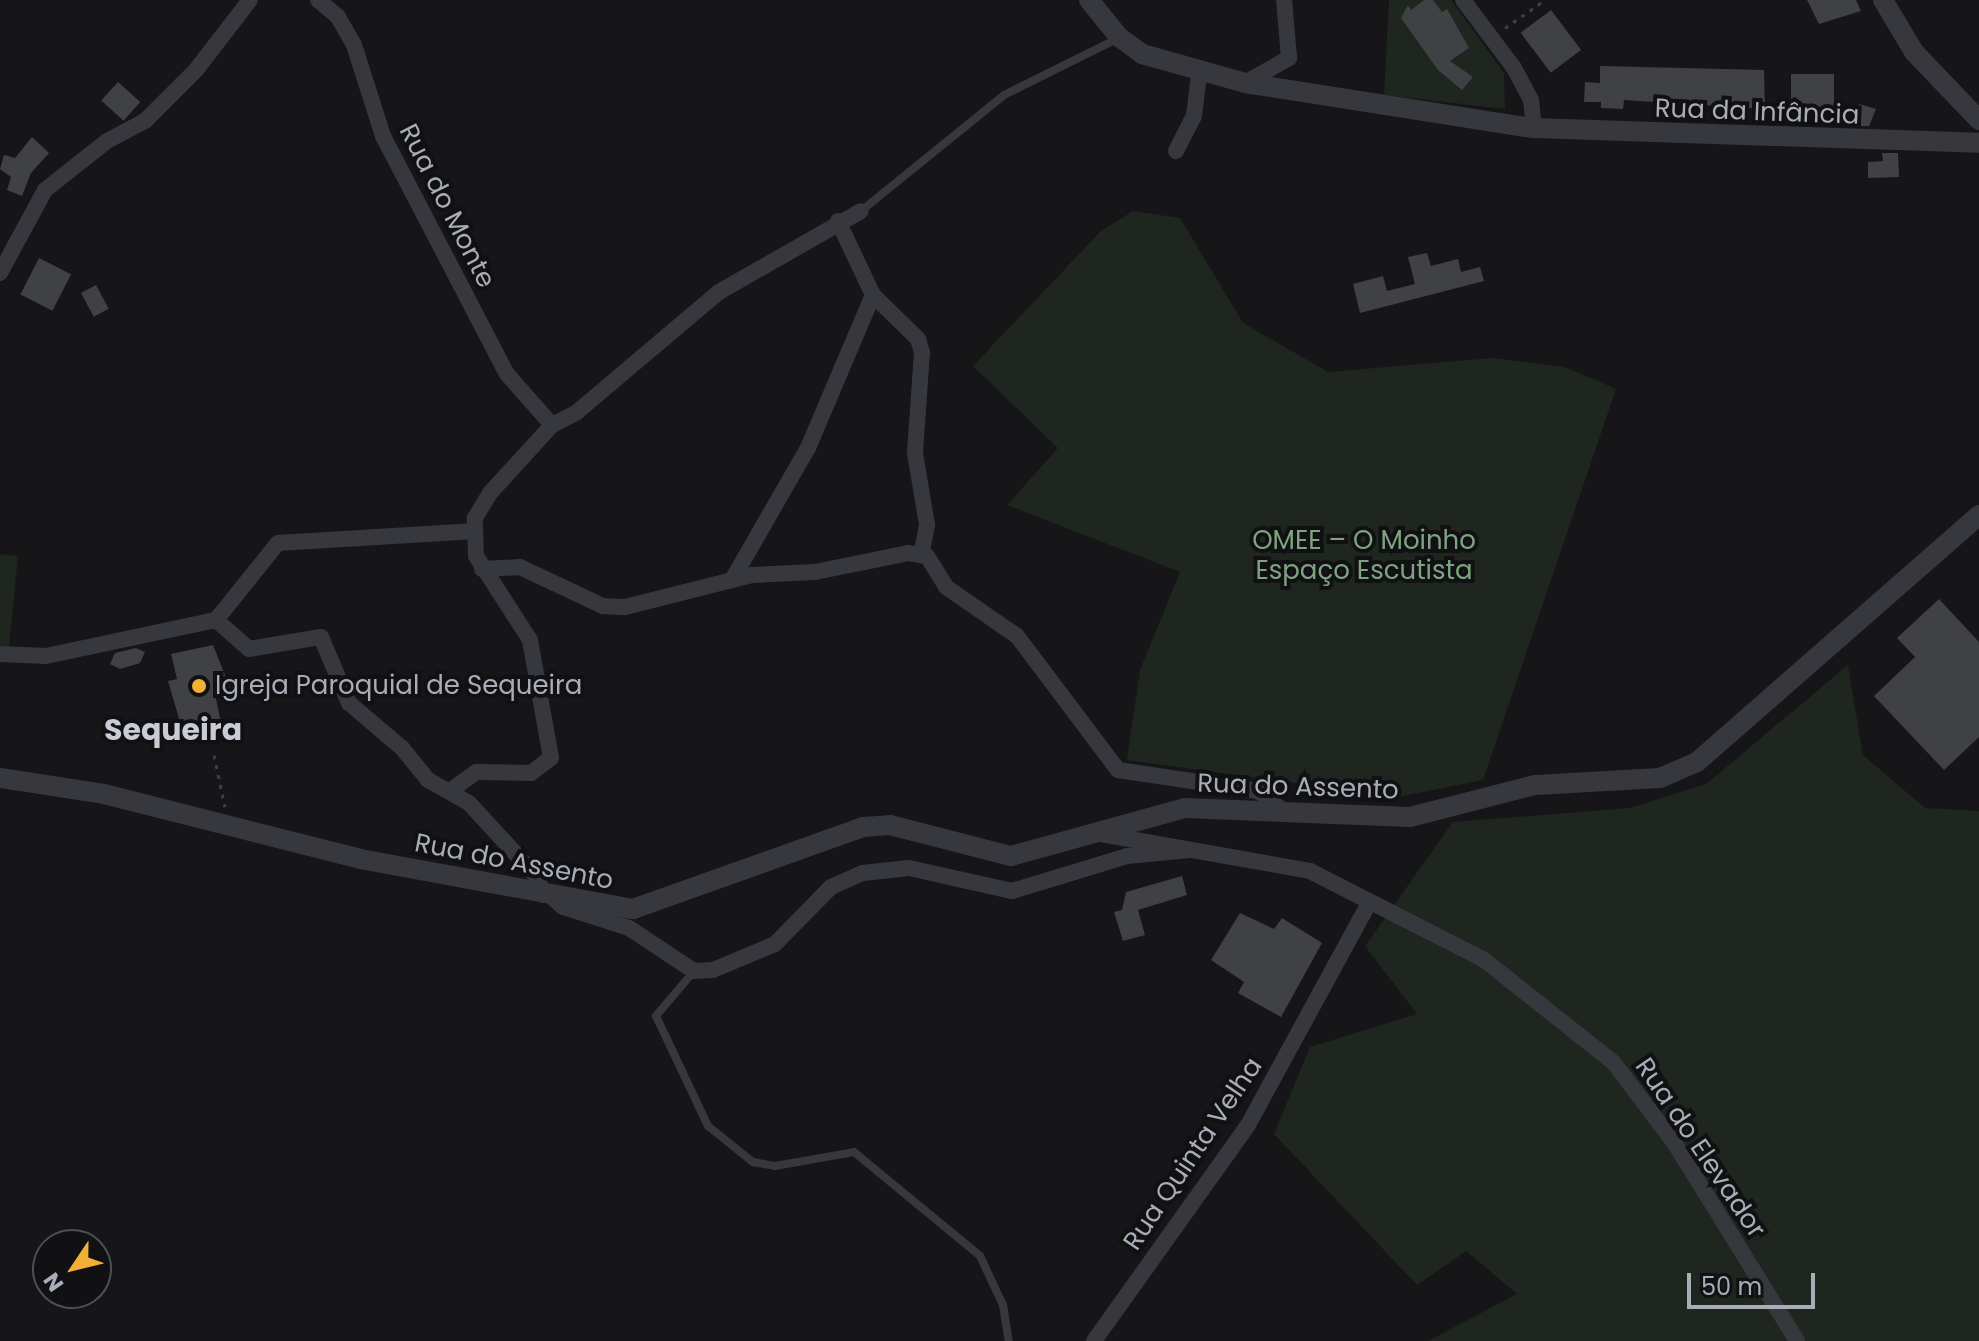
<!DOCTYPE html>
<meta charset="utf-8">
<style>
body{margin:0}
#map{position:relative;width:1979px;height:1341px;overflow:hidden;background:#161618;font-family:Poppins,sans-serif}
div>[style]{position:absolute}
[style*='--x']{left:calc(var(--x)*1px);top:calc(var(--y)*1px);width:calc(var(--w)*1px);rotate:calc(var(--a)*1deg)}
.green>*{inset:0;background:#1e261f}
.building>*{inset:0;background:#404145;transform-origin:0 0}
.path>*{height:3px;margin-top:-1.5px;transform-origin:0;background:repeating-linear-gradient(90deg,#3d3f44 0 4px,transparent 0 10px)}
.service>*{height:8px;margin:-4px;padding:0 4px;transform-origin:4px;border-radius:4px;background:#37383d}
.minor>*{height:16px;margin:-8px;padding:0 8px;transform-origin:8px;border-radius:8px;background:#37383d}
.tertiary>*{height:20px;margin:-10px;padding:0 10px;transform-origin:10px;border-radius:10px;background:#37383d}
.dots>*{width:22px;height:22px;translate:-50% -50%;box-sizing:border-box;border:4px solid #111113;border-radius:50%}
span{translate:-50% -50%;white-space:nowrap;text-align:center;line-height:1.15;-webkit-text-stroke:8px #111113;paint-order:stroke}
.street-label{font-size:26px;color:#a8adb8}
.park-label{font-size:26px;color:#7fa381}
.poi-label{font-size:26px;color:#a8adb8}
.left{translate:0 -50%;text-align:left}
.quarter-label{font-size:30px;color:#c9ccd4;font-weight:700}
.north{position:absolute;left:32px;top:1229px;width:80px;height:80px;box-sizing:border-box;background:#111113;border:2px solid #4d4f55;border-radius:50%;rotate:235deg;font-size:22px;font-weight:700;line-height:32px;text-align:center;color:#a8adb8}
.north::after{content:'';display:block;margin:auto;width:28px;height:36px;background:#f2b134;clip-path:polygon(50% 0,100% 100%,50% 72%,0 100%)}
.scale{position:absolute;left:1687px;top:1273px;width:128px;height:36px;box-sizing:border-box;border:4px solid #a8adb8;border-top:0;padding-left:10px;font-size:24px;line-height:28px;white-space:nowrap;color:#a8adb8;-webkit-text-stroke:6px #111113;paint-order:stroke}
</style>
<div id="map">
<div class="green">
<i style="clip-path:polygon(1389px 0,1451px 0,1504px 73px,1505px 109px,1384px 95px)"></i>
<i style="clip-path:polygon(1133px 211px,1180px 218px,1243px 323px,1328px 372px,1493px 358px,1565px 367px,1616px 389px,1483px 780px,1398px 797px,1127px 760px,1140px 670px,1180px 572px,1007px 505px,1058px 448px,973px 366px,1100px 232px)"></i>
<i style="clip-path:polygon(0 554px,18px 556px,9px 647px,0 646px)"></i>
<i style="clip-path:polygon(1848px 665px,1863px 755px,1925px 808px,1979px 811px,1979px 1341px,1428px 1341px,1517px 1294px,1466px 1251px,1417px 1285px,1274px 1134px,1310px 1047px,1417px 1014px,1365px 946px,1453px 822px,1630px 808px,1706px 784px)"></i>
</div>
<div class="building">
<i style="clip-path:polygon(1424px 0,1433px 0,1442px 12px,1447px 9px,1469px 48px,1450px 61px,1473px 77px,1462px 90px,1438px 70px,1401px 18px,1408px 5px,1411px 10px)"></i>
<i style="clip-path:polygon(1807px 0,1856px 0,1861px 11px,1819px 24px)"></i>
<i style="left:1551px;top:10px;width:50px;height:38px;rotate:53deg"></i>
<i style="clip-path:polygon(1600px 66px,1764px 70px,1765px 109px,1624px 100px,1623px 109px,1601px 108px,1601px 102px,1584px 102px,1585px 82px,1600px 83px)"></i>
<i style="left:1834px;top:74px;width:37px;height:43px;rotate:90deg"></i>
<i style="left:118px;top:82px;width:30px;height:25px;rotate:42deg"></i>
<i style="clip-path:polygon(1859px 104px,1876px 109px,1869px 126px,1851px 126px)"></i>
<i style="clip-path:polygon(32px 137px,49px 153px,31px 173px,22px 196px,7px 190px,11px 177px,0 169px,4px 155px,15px 158px)"></i>
<i style="clip-path:polygon(1882px 153px,1898px 153px,1899px 177px,1868px 178px,1868px 162px,1883px 161px)"></i>
<i style="clip-path:polygon(1427px 253px,1431px 266px,1458px 259px,1461px 272px,1480px 267px,1484px 281px,1360px 313px,1353px 284px,1383px 276px,1387px 291px,1415px 284px,1408px 257px)"></i>
<i style="left:39px;top:258px;width:36px;height:41px;rotate:27deg"></i>
<i style="left:96px;top:285px;width:27px;height:17px;rotate:62deg"></i>
<i style="clip-path:polygon(1939px 599px,1979px 642px,1979px 737px,1944px 770px,1874px 696px,1915px 657px,1897px 638px)"></i>
<i style="clip-path:polygon(213px 645px,231px 690px,215px 694px,221px 723px,182px 729px,168px 681px,177px 679px,171px 654px)"></i>
<i style="clip-path:polygon(136px 648px,145px 652px,140px 663px,120px 669px,110px 664px,115px 653px)"></i>
<i style="clip-path:polygon(1182px 876px,1187px 895px,1138px 910px,1145px 935px,1123px 941px,1114px 912px,1122px 910px,1126px 892px)"></i>
<i style="clip-path:polygon(1240px 913px,1274px 929px,1282px 918px,1322px 943px,1281px 1017px,1238px 993px,1244px 982px,1211px 960px)"></i>
</div>
<div class="path">
<i style="--x:1505;--y:28;--w:49;--a:-35"></i>
<i style="--x:214;--y:755;--w:53;--a:78.1"></i>
</div>
<div class="service">
<i style="--x:861;--y:211;--w:184;--a:-39"></i>
<i style="--x:1004;--y:95;--w:126;--a:-26.4"></i>
<i style="--x:694;--y:971;--w:59;--a:130.2"></i>
<i style="--x:656;--y:1016;--w:122;--a:64.7"></i>
<i style="--x:708;--y:1126;--w:58;--a:38.7"></i>
<i style="--x:753;--y:1162;--w:22;--a:10"></i>
<i style="--x:775;--y:1166;--w:80;--a:-10"></i>
<i style="--x:854;--y:1152;--w:163;--a:39.5"></i>
<i style="--x:980;--y:1256;--w:54;--a:64.9"></i>
<i style="--x:1003;--y:1305;--w:36;--a:81"></i>
</div>
<div class="minor">
<i style="--x:318;--y:0;--w:26;--a:40"></i>
<i style="--x:338;--y:17;--w:32;--a:60"></i>
<i style="--x:354;--y:45;--w:96;--a:72.3"></i>
<i style="--x:383;--y:136;--w:268;--a:62.5"></i>
<i style="--x:507;--y:374;--w:68;--a:48.6"></i>
<i style="--x:1463;--y:0;--w:85;--a:53.1"></i>
<i style="--x:1514;--y:68;--w:36;--a:62"></i>
<i style="--x:1531;--y:100;--w:28;--a:84"></i>
<i style="--x:1245;--y:83;--w:51;--a:-29.6"></i>
<i style="--x:1289;--y:58;--w:58;--a:-94.9"></i>
<i style="--x:1176;--y:151;--w:39;--a:-63"></i>
<i style="--x:1194;--y:116;--w:42;--a:-83.2"></i>
<i style="--x:838;--y:221;--w:82;--a:64.7"></i>
<i style="--x:873;--y:295;--w:63;--a:44.4"></i>
<i style="--x:918;--y:339;--w:14;--a:73"></i>
<i style="--x:922;--y:352;--w:101;--a:94"></i>
<i style="--x:915;--y:453;--w:73;--a:80.5"></i>
<i style="--x:927;--y:525;--w:31;--a:101"></i>
<i style="--x:0;--y:273;--w:94;--a:-61.5"></i>
<i style="--x:45;--y:190;--w:79;--a:-38.3"></i>
<i style="--x:107;--y:141;--w:43;--a:-27.8"></i>
<i style="--x:145;--y:121;--w:72;--a:-45"></i>
<i style="--x:196;--y:70;--w:88;--a:-52.4"></i>
<i style="--x:482;--y:569;--w:38;--a:-3"></i>
<i style="--x:520;--y:567;--w:92;--a:25.2"></i>
<i style="--x:603;--y:606;--w:22;--a:3"></i>
<i style="--x:625;--y:607;--w:131;--a:-14.1"></i>
<i style="--x:752;--y:575;--w:63;--a:-2.7"></i>
<i style="--x:815;--y:572;--w:95;--a:-11.5"></i>
<i style="--x:908;--y:553;--w:19;--a:9"></i>
<i style="--x:927;--y:556;--w:36;--a:58"></i>
<i style="--x:946;--y:587;--w:86;--a:34.6"></i>
<i style="--x:1017;--y:636;--w:168;--a:53"></i>
<i style="--x:1118;--y:770;--w:142;--a:8.5"></i>
<i style="--x:1258;--y:791;--w:34;--a:38"></i>
<i style="--x:732;--y:580;--w:152;--a:-60.1"></i>
<i style="--x:808;--y:448;--w:166;--a:-67"></i>
<i style="--x:216;--y:620;--w:99;--a:-51.2"></i>
<i style="--x:278;--y:543;--w:194;--a:-3.5"></i>
<i style="--x:0;--y:654;--w:46;--a:2.5"></i>
<i style="--x:46;--y:656;--w:174;--a:-12"></i>
<i style="--x:216;--y:620;--w:44;--a:41.3"></i>
<i style="--x:249;--y:649;--w:73;--a:-9.5"></i>
<i style="--x:321;--y:637;--w:72;--a:67"></i>
<i style="--x:349;--y:703;--w:70;--a:40.3"></i>
<i style="--x:402;--y:748;--w:41;--a:50.9"></i>
<i style="--x:428;--y:780;--w:47;--a:29.3"></i>
<i style="--x:469;--y:803;--w:103;--a:47.4"></i>
<i style="--x:539;--y:879;--w:16;--a:79"></i>
<i style="--x:450;--y:791;--w:32;--a:-36"></i>
<i style="--x:476;--y:772;--w:55;--a:1"></i>
<i style="--x:531;--y:773;--w:25;--a:-37"></i>
<i style="--x:551;--y:758;--w:120;--a:-100.1"></i>
<i style="--x:530;--y:640;--w:100;--a:-122.7"></i>
<i style="--x:476;--y:556;--w:38;--a:-92"></i>
<i style="--x:475;--y:518;--w:29;--a:-59"></i>
<i style="--x:490;--y:493;--w:92;--a:-47.6"></i>
<i style="--x:552;--y:425;--w:28;--a:-27"></i>
<i style="--x:577;--y:412;--w:186;--a:-40.2"></i>
<i style="--x:719;--y:292;--w:163;--a:-29.7"></i>
<i style="--x:1101;--y:834;--w:212;--a:10"></i>
<i style="--x:1310;--y:871;--w:194;--a:27"></i>
<i style="--x:1483;--y:959;--w:167;--a:38.4"></i>
<i style="--x:1614;--y:1063;--w:101;--a:53"></i>
<i style="--x:1675;--y:1144;--w:232;--a:58.2"></i>
<i style="--x:551;--y:896;--w:16;--a:43"></i>
<i style="--x:563;--y:907;--w:69;--a:17.7"></i>
<i style="--x:629;--y:928;--w:78;--a:33.5"></i>
<i style="--x:694;--y:971;--w:19;--a:-3"></i>
<i style="--x:713;--y:970;--w:67;--a:-22.8"></i>
<i style="--x:775;--y:944;--w:80;--a:-45.5"></i>
<i style="--x:831;--y:887;--w:35;--a:-24"></i>
<i style="--x:863;--y:873;--w:46;--a:-6.2"></i>
<i style="--x:909;--y:868;--w:106;--a:12.6"></i>
<i style="--x:1012;--y:891;--w:120;--a:-16.9"></i>
<i style="--x:1127;--y:856;--w:63;--a:-5.4"></i>
<i style="--x:1094;--y:1341;--w:265;--a:-54.5"></i>
<i style="--x:1248;--y:1125;--w:253;--a:-61.4"></i>
</div>
<div class="tertiary">
<i style="--x:1089;--y:0;--w:48;--a:51"></i>
<i style="--x:1119;--y:37;--w:29;--a:36"></i>
<i style="--x:1142;--y:54;--w:107;--a:15.7"></i>
<i style="--x:1245;--y:83;--w:292;--a:8.9"></i>
<i style="--x:1534;--y:128;--w:445;--a:1.9"></i>
<i style="--x:1883;--y:0;--w:61;--a:59.2"></i>
<i style="--x:1914;--y:52;--w:94;--a:46.3"></i>
<i style="--x:0;--y:778;--w:105;--a:8.7"></i>
<i style="--x:104;--y:794;--w:264;--a:14.2"></i>
<i style="--x:360;--y:859;--w:278;--a:10.4"></i>
<i style="--x:633;--y:909;--w:244;--a:-19.6"></i>
<i style="--x:863;--y:827;--w:27;--a:-4"></i>
<i style="--x:890;--y:825;--w:125;--a:14.4"></i>
<i style="--x:1011;--y:856;--w:180;--a:-15.4"></i>
<i style="--x:1185;--y:808;--w:225;--a:2.3"></i>
<i style="--x:1410;--y:817;--w:129;--a:-14.4"></i>
<i style="--x:1535;--y:785;--w:125;--a:-3.2"></i>
<i style="--x:1660;--y:778;--w:40;--a:-23.4"></i>
<i style="--x:1697;--y:762;--w:375;--a:-41.2"></i>
</div>
<div class="dots">
<i style="left:199px;top:686px;background:#f2b134"></i>
</div>
<div class="street-label">
<span style="left:1757px;top:112px;rotate:2deg">Rua da Infância</span>
<span style="left:447px;top:206px;rotate:63deg">Rua do Monte</span>
<span style="left:1298px;top:787px;rotate:2deg">Rua do Assento</span>
<span style="left:514px;top:862px;rotate:11deg">Rua do Assento</span>
<span style="left:1700px;top:1148px;rotate:56deg">Rua do Elevador</span>
<span style="left:1193px;top:1154px;rotate:-56deg">Rua Quinta Velha</span>
</div>
<div class="park-label">
<span style="left:1364px;top:556px">OMEE – O Moinho<br>Espaço Escutista</span>
</div>
<div class="poi-label">
<span class="left" style="left:215px;top:686px">Igreja Paroquial de Sequeira</span>
</div>
<div class="quarter-label">
<span style="left:173px;top:730px">Sequeira</span>
</div>
<div class="north">N</div>
<div class="scale">50 m</div>
</div>
